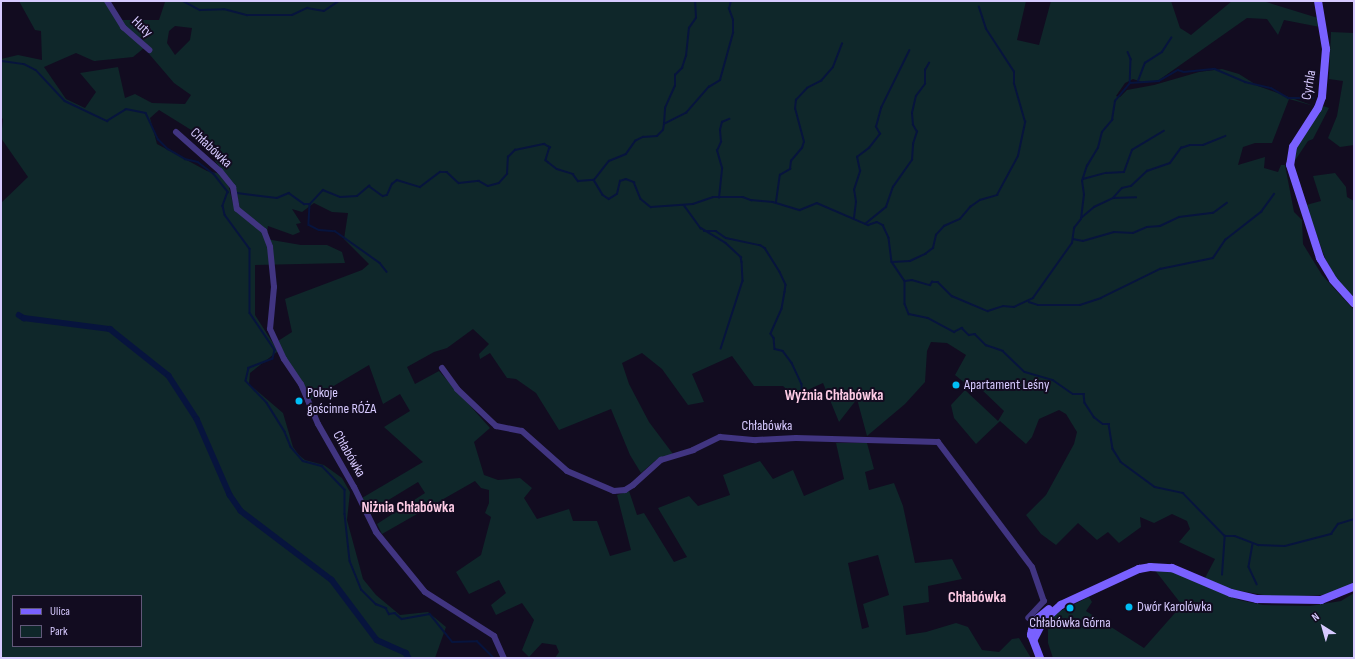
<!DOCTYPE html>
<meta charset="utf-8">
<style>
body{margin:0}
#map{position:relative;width:1355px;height:659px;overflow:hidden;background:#120c20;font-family:"Sofia Sans Condensed",sans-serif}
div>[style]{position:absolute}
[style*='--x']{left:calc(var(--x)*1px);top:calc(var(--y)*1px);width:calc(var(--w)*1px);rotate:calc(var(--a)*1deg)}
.green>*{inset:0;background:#0f272a}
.stream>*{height:1.5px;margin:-0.75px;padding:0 0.75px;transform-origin:0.75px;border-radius:0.75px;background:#07143d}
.canal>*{height:5.5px;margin:-2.75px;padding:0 2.75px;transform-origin:2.75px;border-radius:2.75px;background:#07143d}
.street>*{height:6px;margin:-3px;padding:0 3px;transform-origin:3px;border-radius:3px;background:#413581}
.secondary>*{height:8px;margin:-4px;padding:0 4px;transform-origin:4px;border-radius:4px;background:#7961ff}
.dots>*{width:11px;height:11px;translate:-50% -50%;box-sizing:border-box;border:2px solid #120c20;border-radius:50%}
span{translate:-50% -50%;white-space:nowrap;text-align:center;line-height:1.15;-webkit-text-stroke:4px #120c20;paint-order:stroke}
.street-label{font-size:14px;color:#d7caff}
.poi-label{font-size:14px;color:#d7caff}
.left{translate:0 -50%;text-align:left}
.neighbourhood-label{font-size:15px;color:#ffcce6;font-weight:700}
.frame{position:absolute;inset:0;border:2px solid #d7caff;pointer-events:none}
.legend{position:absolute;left:12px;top:595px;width:130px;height:52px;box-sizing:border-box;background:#120c20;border:1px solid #615879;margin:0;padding:5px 7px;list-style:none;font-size:12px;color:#d7caff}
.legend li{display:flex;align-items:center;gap:8px;height:20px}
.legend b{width:20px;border:1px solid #615879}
.north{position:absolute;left:1303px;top:607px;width:40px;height:40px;-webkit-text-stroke:3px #120c20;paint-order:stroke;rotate:323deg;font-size:11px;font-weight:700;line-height:16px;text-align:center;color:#d7caff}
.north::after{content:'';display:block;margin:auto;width:14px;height:18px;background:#d7caff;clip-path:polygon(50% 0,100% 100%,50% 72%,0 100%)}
</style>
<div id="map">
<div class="green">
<i style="clip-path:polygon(evenodd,19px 1px,105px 1px,122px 20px,159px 20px,165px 2px,162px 1px,1026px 1px,1017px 40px,1039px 45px,1051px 1px,1171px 1px,1180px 28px,1191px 35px,1232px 1px,1263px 1px,1318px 18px,1320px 27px,1284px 20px,1278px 35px,1267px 19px,1247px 18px,1159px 80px,1145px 83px,1133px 79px,1125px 83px,1116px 96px,1120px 97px,1127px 90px,1154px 85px,1199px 72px,1222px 69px,1239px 74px,1258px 86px,1314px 106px,1289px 99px,1272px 143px,1255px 143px,1243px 147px,1238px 165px,1265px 157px,1264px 168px,1278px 172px,1281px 165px,1285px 165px,1294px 212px,1302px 220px,1303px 244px,1322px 275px,1354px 310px,1354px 582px,1339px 591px,1321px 595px,1275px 597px,1230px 589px,1205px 578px,1215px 559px,1179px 542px,1190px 529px,1187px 521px,1172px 514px,1154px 523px,1140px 517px,1141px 527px,1119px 543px,1108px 532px,1097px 540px,1078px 523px,1056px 545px,1041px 534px,1026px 515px,1046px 495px,1074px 444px,1077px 432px,1066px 414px,1059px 410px,1039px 419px,1032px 437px,1026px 444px,1000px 421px,976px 444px,954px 418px,951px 405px,965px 390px,998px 421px,1004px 411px,980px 388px,971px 388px,955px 375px,966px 355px,947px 343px,931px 342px,927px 351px,925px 382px,905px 404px,867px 436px,857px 399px,839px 422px,823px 383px,794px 396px,783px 386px,754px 386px,732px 356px,692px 374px,704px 402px,688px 405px,662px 369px,642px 353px,622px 363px,629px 384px,649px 422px,673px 454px,656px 460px,641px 473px,630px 455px,611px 409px,559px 430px,536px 393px,516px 379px,507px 378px,490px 353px,480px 359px,479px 354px,489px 344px,473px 329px,447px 348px,434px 352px,407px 367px,415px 384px,439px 371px,490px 428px,474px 442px,484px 475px,498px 480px,520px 478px,532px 488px,524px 498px,537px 519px,569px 509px,573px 521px,597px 521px,610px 556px,631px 550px,617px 495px,629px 491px,637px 515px,644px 513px,674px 562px,687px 557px,658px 508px,689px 496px,698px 506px,730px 495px,723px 475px,760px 461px,773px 479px,793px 470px,804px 496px,844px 479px,836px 443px,867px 443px,874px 469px,865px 472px,869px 490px,894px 483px,903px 506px,915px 563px,952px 559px,962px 579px,928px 586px,929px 602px,903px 606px,906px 635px,926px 632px,956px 623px,968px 627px,982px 650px,999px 652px,1012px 639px,1019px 638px,1031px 658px,555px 658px,559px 652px,556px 645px,542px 643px,529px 657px,522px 650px,534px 620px,522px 603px,496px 615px,491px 605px,506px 593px,499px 580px,469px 594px,456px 572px,481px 555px,491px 517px,485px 513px,489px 503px,489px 490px,481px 488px,475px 481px,382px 534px,377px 524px,425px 493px,418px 482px,372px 510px,362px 498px,423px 462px,384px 427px,410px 411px,400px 394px,383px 404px,369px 365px,310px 400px,286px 360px,278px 341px,292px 332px,285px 299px,362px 270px,369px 264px,344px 239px,348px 213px,332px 212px,314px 203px,302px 212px,292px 209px,301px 223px,296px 224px,300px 232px,293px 235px,268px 226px,266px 239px,301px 245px,327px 245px,342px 252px,345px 263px,255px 265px,255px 315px,278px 351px,250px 373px,249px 384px,283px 413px,293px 447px,299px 455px,305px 460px,324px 465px,342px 478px,350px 492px,347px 520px,363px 579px,376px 595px,400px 615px,428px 612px,446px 627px,435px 658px,1px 658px,1px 203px,28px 177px,1px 138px,3px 119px,1px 117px,1px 59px,18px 55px,42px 60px,41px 31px,35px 30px,19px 1px,175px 26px,192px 28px,190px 40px,175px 55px,167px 43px,169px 31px,175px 26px,19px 1px,144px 48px,174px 83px,191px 95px,185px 104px,152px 103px,135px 94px,125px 98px,118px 67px,80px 73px,96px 92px,85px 108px,66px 99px,44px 67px,76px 53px,94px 61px,133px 57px,144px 48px,19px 1px,159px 110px,217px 146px,222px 152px,215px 161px,235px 187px,240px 208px,233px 204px,229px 187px,221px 174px,207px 171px,157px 144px,150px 118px,159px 110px,19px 1px,878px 555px,889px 595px,863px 604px,869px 627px,862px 629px,848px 563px,878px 555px,19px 1px,13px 596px,141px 596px,141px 646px,13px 646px,13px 596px)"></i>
<i style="clip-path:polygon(1331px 32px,1354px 33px,1354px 145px,1340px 147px,1328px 138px,1337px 116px,1343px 81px,1329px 79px)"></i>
<i style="clip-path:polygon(1323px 106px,1329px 108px,1313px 139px,1308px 141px,1294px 162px,1296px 148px)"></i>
<i style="clip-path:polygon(1335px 173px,1346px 187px,1347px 197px,1354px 201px,1354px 297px,1337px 280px,1325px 258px,1306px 205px,1321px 201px,1313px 176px)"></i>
<i style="clip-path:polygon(1154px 569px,1170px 570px,1239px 600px,1263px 605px,1310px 606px,1341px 601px,1354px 593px,1354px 658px,1053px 658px,1048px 643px,1048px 625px,1054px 614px,1089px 597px,1092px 602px,1086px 611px,1144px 648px,1182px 605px)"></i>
</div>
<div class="stream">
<i style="--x:183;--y:1;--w:19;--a:28"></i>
<i style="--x:200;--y:10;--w:24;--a:-2"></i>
<i style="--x:224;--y:9;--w:24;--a:15"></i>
<i style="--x:247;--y:15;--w:45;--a:0"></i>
<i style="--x:292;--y:15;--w:17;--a:-25"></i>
<i style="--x:307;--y:8;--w:17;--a:10"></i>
<i style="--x:324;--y:11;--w:18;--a:-34"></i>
<i style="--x:1128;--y:52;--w:8;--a:67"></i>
<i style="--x:1131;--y:59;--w:24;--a:92"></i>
<i style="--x:2;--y:61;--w:22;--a:8"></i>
<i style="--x:24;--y:64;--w:13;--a:27"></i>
<i style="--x:36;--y:70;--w:42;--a:46.9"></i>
<i style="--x:65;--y:101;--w:47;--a:25.5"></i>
<i style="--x:107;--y:121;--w:22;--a:-32"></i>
<i style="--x:126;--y:109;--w:20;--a:11"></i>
<i style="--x:146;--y:113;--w:29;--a:65"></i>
<i style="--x:158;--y:139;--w:14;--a:45"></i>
<i style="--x:168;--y:149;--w:20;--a:30"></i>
<i style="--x:185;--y:159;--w:13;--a:13"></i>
<i style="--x:198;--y:162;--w:20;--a:37"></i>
<i style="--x:214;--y:174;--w:23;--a:52"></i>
<i style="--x:228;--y:192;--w:15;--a:110"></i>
<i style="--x:223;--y:206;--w:9;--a:77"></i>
<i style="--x:225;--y:215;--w:42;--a:53.7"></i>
<i style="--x:250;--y:249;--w:64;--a:90"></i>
<i style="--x:250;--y:313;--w:45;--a:56"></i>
<i style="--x:275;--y:350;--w:9;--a:103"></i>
<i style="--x:273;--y:359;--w:26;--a:159"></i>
<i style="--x:249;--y:368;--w:13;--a:103"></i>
<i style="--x:246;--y:381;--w:30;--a:46"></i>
<i style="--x:267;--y:403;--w:34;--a:58"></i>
<i style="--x:285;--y:432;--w:16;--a:68"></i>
<i style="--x:291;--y:447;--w:18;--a:49"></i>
<i style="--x:303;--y:461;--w:20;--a:15"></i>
<i style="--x:322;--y:466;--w:33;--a:46"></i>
<i style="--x:345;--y:490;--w:24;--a:90"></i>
<i style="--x:345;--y:514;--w:47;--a:83.9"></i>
<i style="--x:350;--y:561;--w:31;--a:68"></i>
<i style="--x:362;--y:590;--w:20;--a:45"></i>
<i style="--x:376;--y:604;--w:11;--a:22"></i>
<i style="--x:386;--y:608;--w:7;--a:63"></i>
<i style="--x:389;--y:614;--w:6;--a:-9"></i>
<i style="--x:395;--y:613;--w:9;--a:41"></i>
<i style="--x:402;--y:619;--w:28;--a:-10"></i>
<i style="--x:430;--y:614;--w:36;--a:51"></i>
<i style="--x:453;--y:642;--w:24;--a:-2"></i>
<i style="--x:477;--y:641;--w:24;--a:45"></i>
<i style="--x:1138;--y:81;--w:19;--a:-69"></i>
<i style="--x:1145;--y:63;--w:20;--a:-33"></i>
<i style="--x:1162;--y:52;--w:17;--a:-57"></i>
<i style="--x:664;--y:124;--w:16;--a:-86"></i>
<i style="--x:665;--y:108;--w:24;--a:-66"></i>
<i style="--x:675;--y:86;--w:11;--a:-90"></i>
<i style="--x:675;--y:75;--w:10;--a:-45"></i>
<i style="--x:682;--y:68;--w:13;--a:-72"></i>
<i style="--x:686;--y:56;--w:28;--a:-84"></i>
<i style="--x:689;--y:28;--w:12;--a:-55"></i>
<i style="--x:696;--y:18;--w:17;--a:-93"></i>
<i style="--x:1083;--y:179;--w:24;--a:-15"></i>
<i style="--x:1106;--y:173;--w:18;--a:-3"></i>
<i style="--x:1124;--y:172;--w:23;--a:-70"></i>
<i style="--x:1132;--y:150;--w:37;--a:-31"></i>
<i style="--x:594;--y:180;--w:24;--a:-52"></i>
<i style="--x:609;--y:161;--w:18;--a:-22"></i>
<i style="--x:626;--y:154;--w:16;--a:-55"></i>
<i style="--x:635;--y:141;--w:9;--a:-27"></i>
<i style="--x:643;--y:137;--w:14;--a:-4"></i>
<i style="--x:657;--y:136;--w:8;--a:-45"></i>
<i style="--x:663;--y:130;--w:6;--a:-81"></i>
<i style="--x:664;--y:124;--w:25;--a:-27"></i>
<i style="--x:686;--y:113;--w:35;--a:-49"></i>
<i style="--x:709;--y:87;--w:13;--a:-32"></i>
<i style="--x:720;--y:80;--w:49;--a:-74.5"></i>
<i style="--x:733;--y:33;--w:13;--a:-90"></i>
<i style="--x:733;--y:20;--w:12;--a:-110"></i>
<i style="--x:729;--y:9;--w:8;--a:-76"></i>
<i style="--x:237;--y:193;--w:40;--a:7.1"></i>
<i style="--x:277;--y:198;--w:13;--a:-23"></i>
<i style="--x:289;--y:193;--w:19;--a:36"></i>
<i style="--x:304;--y:204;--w:6;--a:0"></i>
<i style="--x:310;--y:204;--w:19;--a:-47"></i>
<i style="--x:323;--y:190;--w:18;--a:22"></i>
<i style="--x:340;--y:197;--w:17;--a:-3"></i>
<i style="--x:357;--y:196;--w:16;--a:-40"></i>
<i style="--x:369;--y:186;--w:17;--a:36"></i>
<i style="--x:383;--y:196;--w:4;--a:-14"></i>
<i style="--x:387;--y:195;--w:12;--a:-66"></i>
<i style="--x:392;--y:184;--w:6;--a:-39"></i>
<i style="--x:397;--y:180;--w:24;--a:17"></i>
<i style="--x:420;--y:187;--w:25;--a:-37"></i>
<i style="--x:440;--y:172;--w:7;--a:0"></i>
<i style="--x:447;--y:172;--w:16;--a:43"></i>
<i style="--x:459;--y:183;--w:20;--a:-6"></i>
<i style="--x:479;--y:181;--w:10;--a:29"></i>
<i style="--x:488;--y:186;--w:11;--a:-15"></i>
<i style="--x:499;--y:183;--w:12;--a:-48"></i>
<i style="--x:507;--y:174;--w:17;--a:-87"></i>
<i style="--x:508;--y:157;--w:10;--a:-45"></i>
<i style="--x:515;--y:150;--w:30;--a:-12"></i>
<i style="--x:544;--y:144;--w:7;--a:27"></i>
<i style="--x:550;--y:147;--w:14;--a:107"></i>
<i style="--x:546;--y:160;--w:3;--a:45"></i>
<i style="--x:548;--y:162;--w:11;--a:38"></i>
<i style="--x:557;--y:169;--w:17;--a:17"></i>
<i style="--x:573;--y:174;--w:9;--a:54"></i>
<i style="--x:578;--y:181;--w:16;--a:-4"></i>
<i style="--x:594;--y:180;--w:17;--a:59"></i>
<i style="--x:603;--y:195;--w:7;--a:34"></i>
<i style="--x:609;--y:199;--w:9;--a:-32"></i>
<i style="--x:617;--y:194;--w:13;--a:-77"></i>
<i style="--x:620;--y:181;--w:6;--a:-18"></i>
<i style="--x:626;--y:179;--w:9;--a:21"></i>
<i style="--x:634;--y:182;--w:18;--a:68"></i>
<i style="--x:641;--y:199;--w:13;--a:39"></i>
<i style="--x:651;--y:207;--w:42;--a:-4.1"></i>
<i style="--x:693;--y:204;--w:21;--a:-19"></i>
<i style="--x:713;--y:197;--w:30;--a:0"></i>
<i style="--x:743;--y:197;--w:9;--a:21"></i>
<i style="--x:751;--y:200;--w:22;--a:5"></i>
<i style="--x:773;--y:202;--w:28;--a:17"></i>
<i style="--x:800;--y:210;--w:18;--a:-22"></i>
<i style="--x:817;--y:203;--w:56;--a:23.3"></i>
<i style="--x:868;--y:225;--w:9;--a:-18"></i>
<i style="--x:877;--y:222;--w:7;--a:27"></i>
<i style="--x:883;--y:225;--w:14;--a:65"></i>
<i style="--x:889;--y:238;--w:24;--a:83"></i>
<i style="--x:892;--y:262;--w:23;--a:56"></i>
<i style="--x:905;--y:281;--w:23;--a:90"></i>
<i style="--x:905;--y:304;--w:11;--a:68"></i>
<i style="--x:909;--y:314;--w:19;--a:12"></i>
<i style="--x:928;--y:318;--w:30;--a:28"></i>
<i style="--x:954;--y:332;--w:9;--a:-27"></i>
<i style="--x:962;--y:328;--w:10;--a:45"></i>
<i style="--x:969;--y:335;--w:6;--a:-9"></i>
<i style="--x:975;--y:334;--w:16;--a:45"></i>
<i style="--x:986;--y:345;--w:18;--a:19"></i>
<i style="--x:1003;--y:351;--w:30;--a:44"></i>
<i style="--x:1025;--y:372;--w:29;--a:16"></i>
<i style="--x:1053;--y:380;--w:24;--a:35"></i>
<i style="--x:1073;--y:394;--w:11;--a:0"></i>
<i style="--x:1084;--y:394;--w:9;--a:84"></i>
<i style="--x:1085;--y:403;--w:17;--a:57"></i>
<i style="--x:1094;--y:417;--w:11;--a:38"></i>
<i style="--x:1103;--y:424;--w:6;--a:0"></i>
<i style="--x:1109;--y:424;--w:25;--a:81"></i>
<i style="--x:1113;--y:449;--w:15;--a:58"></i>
<i style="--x:1121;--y:462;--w:42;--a:36.3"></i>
<i style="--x:1155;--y:487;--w:29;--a:12"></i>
<i style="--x:1183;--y:493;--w:60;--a:45.7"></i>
<i style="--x:1225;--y:536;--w:10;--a:0"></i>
<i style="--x:1235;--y:536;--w:25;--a:21"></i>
<i style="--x:1258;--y:545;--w:27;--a:2"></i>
<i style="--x:1285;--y:546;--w:48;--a:-14.6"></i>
<i style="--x:1331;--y:534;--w:12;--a:-55"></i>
<i style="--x:1338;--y:524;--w:17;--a:-17"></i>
<i style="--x:719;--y:198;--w:30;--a:-84"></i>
<i style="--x:722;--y:168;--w:18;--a:-106"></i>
<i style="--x:717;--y:151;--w:10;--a:-66"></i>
<i style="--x:721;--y:142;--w:12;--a:-95"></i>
<i style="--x:720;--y:130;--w:8;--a:-76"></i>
<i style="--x:722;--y:122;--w:8;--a:-23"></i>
<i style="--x:1113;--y:198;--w:23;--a:-2"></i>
<i style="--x:776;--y:202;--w:27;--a:-82"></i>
<i style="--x:780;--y:175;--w:12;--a:-31"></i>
<i style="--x:790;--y:169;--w:8;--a:-83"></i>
<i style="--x:791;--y:161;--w:17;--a:-50"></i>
<i style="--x:802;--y:148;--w:6;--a:-72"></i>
<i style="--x:804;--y:142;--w:34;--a:-105"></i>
<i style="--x:795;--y:109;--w:9;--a:-84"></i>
<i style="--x:796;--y:100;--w:16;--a:-47"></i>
<i style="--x:807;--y:88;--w:16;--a:-27"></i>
<i style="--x:821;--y:81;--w:18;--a:-49"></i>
<i style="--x:833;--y:67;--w:25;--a:-69"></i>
<i style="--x:310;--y:204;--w:21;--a:93"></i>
<i style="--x:309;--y:225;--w:11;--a:27"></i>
<i style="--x:319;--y:230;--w:16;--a:4"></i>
<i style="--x:335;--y:231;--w:55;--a:35.4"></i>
<i style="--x:380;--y:263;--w:11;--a:52"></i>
<i style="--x:684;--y:205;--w:29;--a:54"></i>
<i style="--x:701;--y:228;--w:29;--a:31"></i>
<i style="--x:726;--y:243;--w:21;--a:43"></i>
<i style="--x:741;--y:257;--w:5;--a:79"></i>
<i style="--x:742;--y:262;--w:19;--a:87"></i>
<i style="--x:743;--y:281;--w:71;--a:107.9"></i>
<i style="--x:854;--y:218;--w:16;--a:-83"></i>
<i style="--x:856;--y:202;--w:12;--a:-99"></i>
<i style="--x:854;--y:190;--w:20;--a:-72"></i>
<i style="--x:860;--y:171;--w:14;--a:-102"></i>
<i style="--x:857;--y:157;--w:15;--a:-37"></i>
<i style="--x:869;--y:148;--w:18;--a:-52"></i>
<i style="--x:880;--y:134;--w:8;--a:-120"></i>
<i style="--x:876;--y:127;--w:20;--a:-75"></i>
<i style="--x:881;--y:108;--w:64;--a:-63.8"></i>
<i style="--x:1081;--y:218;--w:17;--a:-40"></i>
<i style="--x:1094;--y:207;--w:21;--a:-25"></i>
<i style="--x:1113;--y:198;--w:13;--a:-48"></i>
<i style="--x:1122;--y:188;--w:9;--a:-13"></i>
<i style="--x:1131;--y:186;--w:22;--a:-43"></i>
<i style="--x:1147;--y:171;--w:24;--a:-19"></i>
<i style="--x:1170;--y:163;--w:19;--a:-54"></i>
<i style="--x:1181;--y:148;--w:9;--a:-18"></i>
<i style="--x:1190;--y:145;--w:13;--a:0"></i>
<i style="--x:1203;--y:145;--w:24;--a:-22"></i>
<i style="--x:865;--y:224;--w:27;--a:-39"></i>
<i style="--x:886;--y:207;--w:21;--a:-71"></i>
<i style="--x:893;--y:187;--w:33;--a:-55"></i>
<i style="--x:912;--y:160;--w:16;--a:-86"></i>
<i style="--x:913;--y:144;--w:13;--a:-72"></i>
<i style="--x:917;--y:132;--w:8;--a:-120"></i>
<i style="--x:913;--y:125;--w:12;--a:-95"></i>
<i style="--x:912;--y:113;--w:17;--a:-77"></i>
<i style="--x:916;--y:96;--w:15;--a:-53"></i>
<i style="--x:925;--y:84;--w:14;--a:-90"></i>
<i style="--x:925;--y:70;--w:8;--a:-60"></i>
<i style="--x:704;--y:231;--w:12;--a:0"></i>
<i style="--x:716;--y:231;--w:12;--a:35"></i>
<i style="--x:726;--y:238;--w:35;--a:12"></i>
<i style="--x:760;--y:245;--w:6;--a:31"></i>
<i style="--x:765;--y:248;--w:28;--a:58"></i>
<i style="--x:780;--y:272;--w:14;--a:65"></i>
<i style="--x:786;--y:285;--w:7;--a:98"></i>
<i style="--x:785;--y:292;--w:17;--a:100"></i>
<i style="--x:782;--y:309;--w:27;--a:114"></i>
<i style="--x:771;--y:334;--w:5;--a:53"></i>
<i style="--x:774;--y:338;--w:11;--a:85"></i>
<i style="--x:775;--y:349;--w:8;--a:14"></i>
<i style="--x:783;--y:351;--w:15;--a:53"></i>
<i style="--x:792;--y:363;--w:23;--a:65"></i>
<i style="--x:802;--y:384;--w:17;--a:90"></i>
<i style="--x:1073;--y:239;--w:10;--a:11"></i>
<i style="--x:1083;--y:241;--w:32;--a:-16"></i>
<i style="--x:1114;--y:232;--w:19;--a:3"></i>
<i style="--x:1133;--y:233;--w:15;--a:-23"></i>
<i style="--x:1147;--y:227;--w:13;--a:-4"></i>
<i style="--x:1160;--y:226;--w:21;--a:-25"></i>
<i style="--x:1179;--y:217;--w:34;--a:-7"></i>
<i style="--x:1213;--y:213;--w:17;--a:-36"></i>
<i style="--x:892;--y:262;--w:18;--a:-3"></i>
<i style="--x:910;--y:261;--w:17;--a:-25"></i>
<i style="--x:925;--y:254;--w:10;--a:-37"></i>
<i style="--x:933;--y:248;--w:13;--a:-77"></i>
<i style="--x:936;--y:235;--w:12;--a:-48"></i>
<i style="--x:944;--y:226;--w:17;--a:-24"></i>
<i style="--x:960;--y:219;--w:16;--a:-50"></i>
<i style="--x:970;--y:207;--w:12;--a:-35"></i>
<i style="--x:980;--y:200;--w:18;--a:-16"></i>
<i style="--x:997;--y:195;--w:44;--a:-61.7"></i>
<i style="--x:1018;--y:156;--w:35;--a:-78"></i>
<i style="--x:1025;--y:122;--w:40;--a:-106"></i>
<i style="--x:1014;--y:84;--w:12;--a:-90"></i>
<i style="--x:1014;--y:72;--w:51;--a:-123.1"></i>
<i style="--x:986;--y:29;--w:23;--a:-108"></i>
<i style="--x:905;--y:281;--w:7;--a:-8"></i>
<i style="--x:912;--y:280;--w:19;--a:16"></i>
<i style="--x:930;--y:285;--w:4;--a:-56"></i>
<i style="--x:932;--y:282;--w:6;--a:0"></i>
<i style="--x:938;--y:282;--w:20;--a:45"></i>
<i style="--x:952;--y:296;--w:39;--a:23"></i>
<i style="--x:988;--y:311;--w:16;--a:-18"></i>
<i style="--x:1003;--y:306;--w:11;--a:5"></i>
<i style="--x:1014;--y:307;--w:21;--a:-25"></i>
<i style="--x:1033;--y:298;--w:67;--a:-54.7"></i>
<i style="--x:1072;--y:243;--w:15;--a:-82"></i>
<i style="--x:1074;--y:228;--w:11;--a:-52"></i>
<i style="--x:1081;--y:219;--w:24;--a:-83"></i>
<i style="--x:1084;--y:195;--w:14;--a:-98"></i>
<i style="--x:1082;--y:181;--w:16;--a:-72"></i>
<i style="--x:1087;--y:166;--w:21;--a:-59"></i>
<i style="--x:1098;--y:148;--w:16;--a:-76"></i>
<i style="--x:1102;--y:132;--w:16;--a:-50"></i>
<i style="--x:1112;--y:120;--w:19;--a:-81"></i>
<i style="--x:1115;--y:101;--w:23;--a:-50"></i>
<i style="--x:1130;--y:83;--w:29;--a:-4"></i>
<i style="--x:1159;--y:81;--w:22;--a:-30"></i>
<i style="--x:1178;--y:70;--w:6;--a:18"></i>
<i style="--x:1184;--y:72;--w:31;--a:-6"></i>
<i style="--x:1215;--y:69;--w:33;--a:23"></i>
<i style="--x:1245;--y:82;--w:27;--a:13"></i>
<i style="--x:1271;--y:88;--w:20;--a:30"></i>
<i style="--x:1288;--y:98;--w:25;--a:0"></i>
<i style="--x:1029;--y:302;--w:9;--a:18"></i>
<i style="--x:1038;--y:305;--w:42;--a:0"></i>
<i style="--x:1080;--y:305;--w:22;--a:-18"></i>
<i style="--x:1101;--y:298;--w:66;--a:-26.2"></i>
<i style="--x:1160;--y:269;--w:54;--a:-11.7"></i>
<i style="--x:1213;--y:258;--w:22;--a:-56"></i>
<i style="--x:1225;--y:240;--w:46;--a:-37.9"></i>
<i style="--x:1261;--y:212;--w:22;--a:-54"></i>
<i style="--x:1253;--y:544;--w:23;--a:100"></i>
<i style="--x:1249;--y:567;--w:19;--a:65"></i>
<i style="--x:1222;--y:575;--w:39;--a:-86"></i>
</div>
<div class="canal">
<i style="--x:19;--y:315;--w:6;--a:31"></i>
<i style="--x:24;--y:318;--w:87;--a:7.3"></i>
<i style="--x:110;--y:329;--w:75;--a:38.5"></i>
<i style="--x:169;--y:376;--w:51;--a:56.9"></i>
<i style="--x:197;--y:419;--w:83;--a:66.5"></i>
<i style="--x:230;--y:495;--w:19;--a:55"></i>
<i style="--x:241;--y:511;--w:114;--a:37.2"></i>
<i style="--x:332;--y:580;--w:75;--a:53.1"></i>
<i style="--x:377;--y:640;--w:32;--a:24"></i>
<i style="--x:406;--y:653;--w:6;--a:59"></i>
</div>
<div class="street">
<i style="--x:107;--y:1;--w:31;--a:58"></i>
<i style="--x:123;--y:27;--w:35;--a:41"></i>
<i style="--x:176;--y:132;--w:59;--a:41.6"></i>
<i style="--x:220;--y:171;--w:21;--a:51"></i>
<i style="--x:233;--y:187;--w:22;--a:80"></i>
<i style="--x:237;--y:209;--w:35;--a:39"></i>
<i style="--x:264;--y:231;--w:17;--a:69"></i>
<i style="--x:270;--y:247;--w:40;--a:84.3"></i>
<i style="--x:274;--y:287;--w:42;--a:95.4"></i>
<i style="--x:270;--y:329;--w:33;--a:65"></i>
<i style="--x:284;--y:359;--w:30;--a:56"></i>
<i style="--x:301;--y:384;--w:43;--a:67"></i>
<i style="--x:318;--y:424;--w:73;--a:60.3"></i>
<i style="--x:354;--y:487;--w:50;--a:63.9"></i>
<i style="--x:376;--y:532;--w:77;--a:50.8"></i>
<i style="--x:425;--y:592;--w:82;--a:32.5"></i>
<i style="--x:494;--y:636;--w:24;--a:66"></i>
<i style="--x:442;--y:368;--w:26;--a:54"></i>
<i style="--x:457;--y:389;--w:54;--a:43.5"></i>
<i style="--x:496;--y:426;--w:26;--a:11"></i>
<i style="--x:522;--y:431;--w:60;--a:41.6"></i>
<i style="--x:567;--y:471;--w:51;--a:23.1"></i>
<i style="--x:614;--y:491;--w:11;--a:-5"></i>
<i style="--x:625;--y:490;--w:9;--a:-32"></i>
<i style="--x:633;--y:485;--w:38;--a:-42"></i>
<i style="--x:661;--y:460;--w:34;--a:-17"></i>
<i style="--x:693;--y:450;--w:30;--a:-26"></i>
<i style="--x:720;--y:437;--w:36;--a:5"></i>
<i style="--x:756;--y:440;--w:40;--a:-2.9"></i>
<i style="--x:796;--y:438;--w:142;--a:1.6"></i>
<i style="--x:938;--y:442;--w:156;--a:53.1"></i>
<i style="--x:1032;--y:567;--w:36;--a:71"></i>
<i style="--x:1044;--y:601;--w:23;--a:133"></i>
</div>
<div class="secondary">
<i style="--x:1318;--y:1;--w:49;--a:80.5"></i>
<i style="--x:1326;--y:49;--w:48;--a:94.8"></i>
<i style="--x:1322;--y:97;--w:12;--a:110"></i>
<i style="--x:1318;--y:108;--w:46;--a:122.7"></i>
<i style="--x:1293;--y:147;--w:18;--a:99"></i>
<i style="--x:1290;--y:165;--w:98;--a:72.1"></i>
<i style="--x:1320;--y:258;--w:26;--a:59"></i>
<i style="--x:1333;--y:280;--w:31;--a:48"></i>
<i style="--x:1034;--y:639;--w:20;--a:-63"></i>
<i style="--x:1043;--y:621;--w:24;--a:-42"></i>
<i style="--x:1061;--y:605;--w:86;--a:-24.8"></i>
<i style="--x:1139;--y:569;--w:11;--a:-10"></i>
<i style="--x:1150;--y:567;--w:22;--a:3"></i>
<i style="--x:1172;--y:568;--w:64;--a:23"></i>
<i style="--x:1231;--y:593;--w:27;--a:13"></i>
<i style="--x:1257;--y:599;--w:64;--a:0.9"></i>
<i style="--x:1321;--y:600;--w:35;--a:-22"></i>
<i style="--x:1040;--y:658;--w:25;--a:-111"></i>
<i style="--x:1031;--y:635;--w:5;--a:-79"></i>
<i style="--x:1032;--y:630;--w:13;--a:-63"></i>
<i style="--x:1038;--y:618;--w:14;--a:-39"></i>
</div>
<div class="dots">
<i style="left:956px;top:385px;background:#00bef5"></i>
<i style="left:299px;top:401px;background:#00bef5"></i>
<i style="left:1129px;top:607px;background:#00bef5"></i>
<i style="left:1070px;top:608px;background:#00bef5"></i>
</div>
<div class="street-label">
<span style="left:142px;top:27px;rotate:44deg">Huty</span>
<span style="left:1309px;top:85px;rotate:-80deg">Cyrhla</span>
<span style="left:211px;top:148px;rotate:43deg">Chłabówka</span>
<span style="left:767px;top:426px">Chłabówka</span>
<span style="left:349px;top:454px;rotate:60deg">Chłabówka</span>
</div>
<div class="poi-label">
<span class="left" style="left:964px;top:385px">Apartament Leśny</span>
<span class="left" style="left:307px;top:401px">Pokoje<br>gościnne RÓŻA</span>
<span class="left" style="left:1137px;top:607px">Dwór Karolówka</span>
<span style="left:1070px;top:623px">Chłabówka Górna</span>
</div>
<div class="neighbourhood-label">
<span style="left:834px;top:396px">Wyżnia Chłabówka</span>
<span style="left:408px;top:508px">Niżnia Chłabówka</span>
<span style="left:977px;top:598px">Chłabówka</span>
</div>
<div class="frame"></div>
<ul class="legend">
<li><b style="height:5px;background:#7961ff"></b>Ulica</li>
<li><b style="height:11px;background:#0f272a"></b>Park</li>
</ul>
<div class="north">N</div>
</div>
